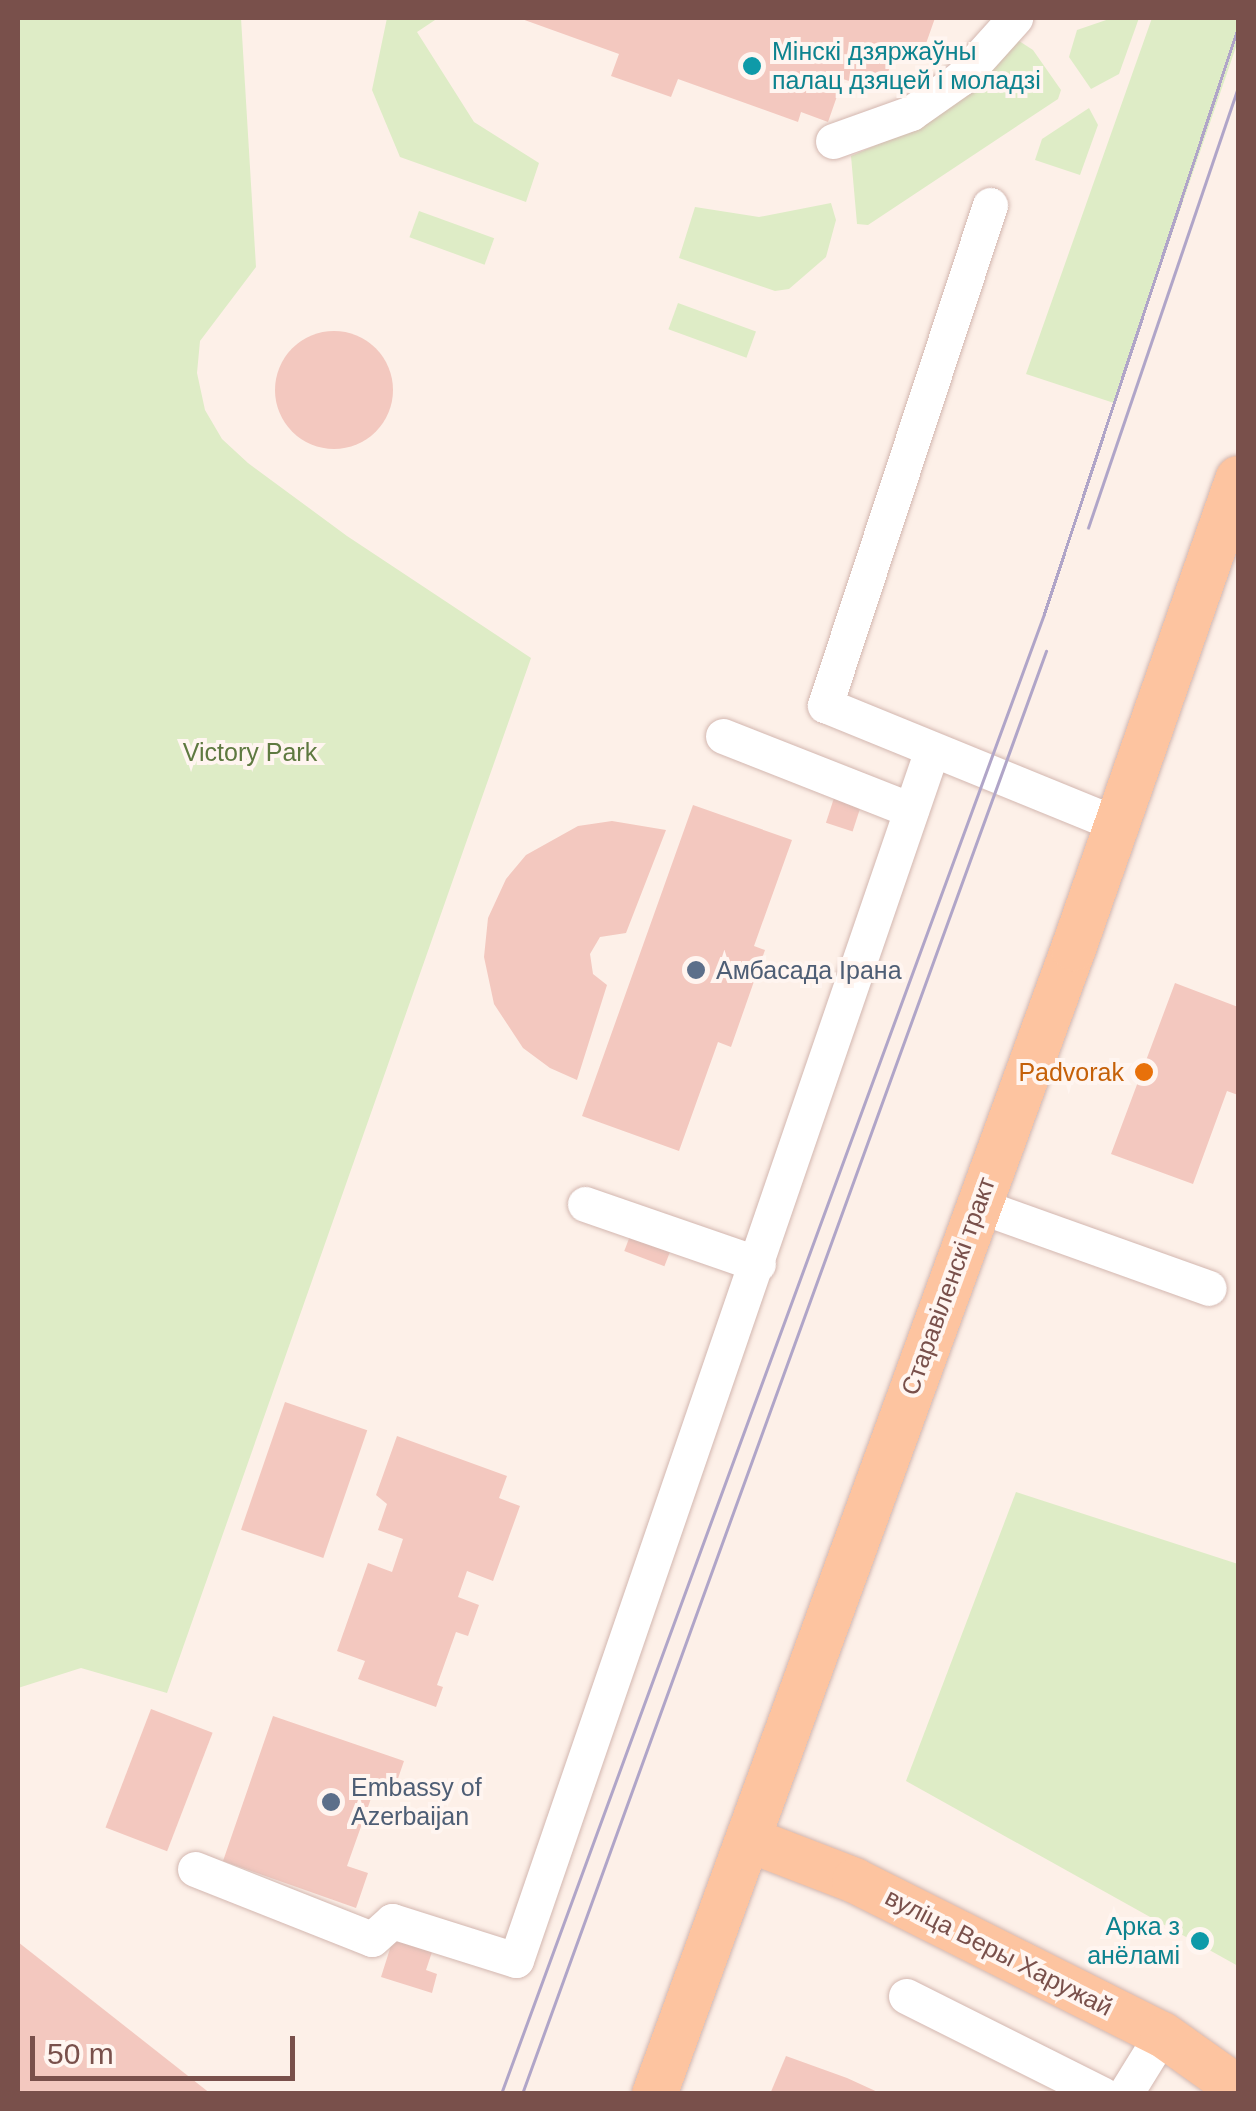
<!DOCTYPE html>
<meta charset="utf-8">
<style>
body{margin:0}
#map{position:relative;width:1256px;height:2111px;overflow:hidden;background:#fdf0e8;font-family:Arial,sans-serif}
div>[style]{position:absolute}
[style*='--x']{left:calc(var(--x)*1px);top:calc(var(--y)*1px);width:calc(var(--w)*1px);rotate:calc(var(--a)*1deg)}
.green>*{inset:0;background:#deecc6;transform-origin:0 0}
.building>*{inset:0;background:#f3c8bf;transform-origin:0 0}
.round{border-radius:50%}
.roads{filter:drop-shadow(0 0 2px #d3b7b0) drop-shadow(0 0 2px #d3b7b0)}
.minor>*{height:35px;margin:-17.5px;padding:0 17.5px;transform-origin:17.5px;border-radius:17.5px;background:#fff}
.major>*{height:45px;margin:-22.5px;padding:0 22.5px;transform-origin:22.5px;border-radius:22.5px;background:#fdc4a0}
.tram>*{height:2.5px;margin:-1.25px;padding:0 1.25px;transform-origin:1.25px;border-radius:1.25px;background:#b0a5c8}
.dots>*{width:28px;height:28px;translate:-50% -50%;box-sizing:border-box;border:5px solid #fff5f0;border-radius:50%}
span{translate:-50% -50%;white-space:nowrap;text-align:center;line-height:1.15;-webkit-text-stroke:8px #fff5f0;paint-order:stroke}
.culture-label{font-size:25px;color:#0d838f}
.left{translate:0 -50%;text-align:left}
.right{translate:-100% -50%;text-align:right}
.park-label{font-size:25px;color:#5e7940}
.service-label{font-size:25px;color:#4e5e75}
.food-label{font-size:25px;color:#c56008}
.street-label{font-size:25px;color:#79504b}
.frame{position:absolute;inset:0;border:20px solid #79504b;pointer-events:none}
.scale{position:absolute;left:30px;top:2036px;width:265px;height:45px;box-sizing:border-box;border:5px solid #79504b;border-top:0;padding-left:12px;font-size:30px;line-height:35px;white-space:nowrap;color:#79504b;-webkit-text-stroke:8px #fff5f0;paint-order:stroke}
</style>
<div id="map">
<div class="green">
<i style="clip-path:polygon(18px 18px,241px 18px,256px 267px,200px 341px,197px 373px,205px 410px,222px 439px,248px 463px,347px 536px,531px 658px,167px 1693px,81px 1668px,18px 1688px)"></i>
<i style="clip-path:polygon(387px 18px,438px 18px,417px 32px,474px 122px,539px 163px,526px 202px,400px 157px,372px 90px)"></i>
<i style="clip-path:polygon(1112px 18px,1139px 18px,1119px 74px,1091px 89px,1069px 57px,1077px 30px)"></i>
<i style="clip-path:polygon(1152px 18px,1238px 18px,1238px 41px,1114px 403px,1026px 374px)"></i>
<i style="clip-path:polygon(1016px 39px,1033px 50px,1061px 90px,1058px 99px,868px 225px,857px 224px,851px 156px,902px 134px)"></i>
<i style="clip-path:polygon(1089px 108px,1098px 125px,1080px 175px,1035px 160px,1042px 139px)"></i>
<i style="clip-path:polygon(831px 203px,836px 220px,826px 257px,789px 289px,775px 291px,679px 258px,695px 207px,759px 217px)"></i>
<i style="left:419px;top:211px;width:80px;height:28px;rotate:20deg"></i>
<i style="left:678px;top:303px;width:83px;height:28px;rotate:20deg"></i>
<i style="clip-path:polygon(1016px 1492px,1238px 1564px,1238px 1966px,906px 1781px)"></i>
</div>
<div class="building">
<i style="clip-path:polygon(519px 18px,935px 18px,922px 55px,897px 47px,881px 92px,843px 79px,828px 122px,801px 112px,798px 122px,678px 79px,671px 97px,611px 76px,619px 54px)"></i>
<i class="round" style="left:275px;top:331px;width:118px;height:118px"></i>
<i style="left:834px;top:798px;width:28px;height:26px;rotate:18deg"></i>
<i style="clip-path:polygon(693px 805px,792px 840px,754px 946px,765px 950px,731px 1047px,718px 1042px,679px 1151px,582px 1116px)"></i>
<i style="clip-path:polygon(612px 821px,666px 830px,626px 933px,600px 937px,590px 954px,593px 974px,607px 985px,577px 1080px,550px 1068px,523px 1048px,494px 1004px,484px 957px,488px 918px,506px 879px,526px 855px,578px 826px)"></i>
<i style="clip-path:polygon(1175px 983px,1238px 1007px,1238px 1095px,1227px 1091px,1193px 1184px,1111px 1154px)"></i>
<i style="left:630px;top:1236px;width:43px;height:16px;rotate:21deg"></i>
<i style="left:285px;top:1402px;width:87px;height:135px;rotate:19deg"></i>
<i style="clip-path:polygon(397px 1436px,507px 1476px,499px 1498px,520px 1506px,493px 1581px,467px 1571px,458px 1597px,479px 1605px,468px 1636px,456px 1632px,437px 1685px,443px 1687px,436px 1707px,358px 1679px,365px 1661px,337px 1651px,368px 1563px,392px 1572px,403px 1539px,378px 1530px,387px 1504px,376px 1495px)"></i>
<i style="left:151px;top:1709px;width:66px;height:127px;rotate:21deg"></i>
<i style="clip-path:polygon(273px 1716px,404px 1761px,392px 1796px,374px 1790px,347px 1866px,368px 1873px,356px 1908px,223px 1861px)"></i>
<i style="clip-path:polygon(394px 1936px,433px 1949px,426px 1970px,437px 1974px,432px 1993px,381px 1977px)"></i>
<i style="clip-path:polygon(18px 1942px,112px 2016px,211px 2094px,18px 2094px)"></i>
<i style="clip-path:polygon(786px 2056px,847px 2078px,882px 2094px,770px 2094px)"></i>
</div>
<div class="roads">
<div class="minor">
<i style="--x:833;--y:141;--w:83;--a:-19.7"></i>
<i style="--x:911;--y:113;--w:61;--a:-35"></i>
<i style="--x:961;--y:78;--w:81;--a:-48"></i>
<i style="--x:990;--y:205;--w:527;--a:108.26"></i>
<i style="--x:825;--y:705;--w:314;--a:22.2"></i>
<i style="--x:723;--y:736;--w:202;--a:21.5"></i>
<i style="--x:585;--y:1204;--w:183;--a:19.1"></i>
<i style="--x:977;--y:1205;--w:246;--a:19.7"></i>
<i style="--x:195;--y:1869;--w:190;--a:21.6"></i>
<i style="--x:372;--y:1939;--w:27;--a:-42"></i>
<i style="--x:392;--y:1921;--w:130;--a:17.5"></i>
<i style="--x:516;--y:1960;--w:1280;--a:-71.03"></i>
<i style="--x:906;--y:1996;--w:219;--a:26.6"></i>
<i style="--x:1125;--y:2094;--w:70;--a:-58.3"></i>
</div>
<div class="major">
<i style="--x:748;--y:1839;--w:114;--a:21.1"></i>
<i style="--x:854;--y:1880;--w:344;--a:26.6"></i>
<i style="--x:1162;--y:2034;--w:93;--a:35.4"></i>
<i style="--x:654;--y:2094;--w:1220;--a:-69.92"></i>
<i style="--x:1073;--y:948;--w:498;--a:-70.7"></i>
</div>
</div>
<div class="tram">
<i style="--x:1088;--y:528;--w:466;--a:-71.2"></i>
<i style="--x:501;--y:2094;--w:1576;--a:-69.85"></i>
<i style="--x:1044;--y:614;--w:618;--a:-71.71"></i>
<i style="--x:522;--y:2094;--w:1535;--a:-70.04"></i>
</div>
<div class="dots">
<i style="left:752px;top:66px;background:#0f9aa8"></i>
<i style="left:696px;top:970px;background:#5c6f8a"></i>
<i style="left:1144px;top:1072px;background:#e8710a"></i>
<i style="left:331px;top:1802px;background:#5c6f8a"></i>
<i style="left:1200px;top:1941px;background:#0f9aa8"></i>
</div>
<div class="culture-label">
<span class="left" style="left:772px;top:66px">Мінскі дзяржаўны<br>палац дзяцей і моладзі</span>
<span class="right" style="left:1180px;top:1941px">Арка з<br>анёламі</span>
</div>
<div class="park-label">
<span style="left:250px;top:752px">Victory Park</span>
</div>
<div class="service-label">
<span class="left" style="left:716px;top:970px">Амбасада Ірана</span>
<span class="left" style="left:351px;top:1802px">Embassy of<br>Azerbaijan</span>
</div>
<div class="food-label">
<span class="right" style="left:1124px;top:1072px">Padvorak</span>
</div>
<div class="street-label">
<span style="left:948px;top:1286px;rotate:-70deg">Старавіленскі тракт</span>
<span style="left:999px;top:1952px;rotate:27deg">вуліца Веры Харужай</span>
</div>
<div class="frame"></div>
<div class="scale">50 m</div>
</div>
